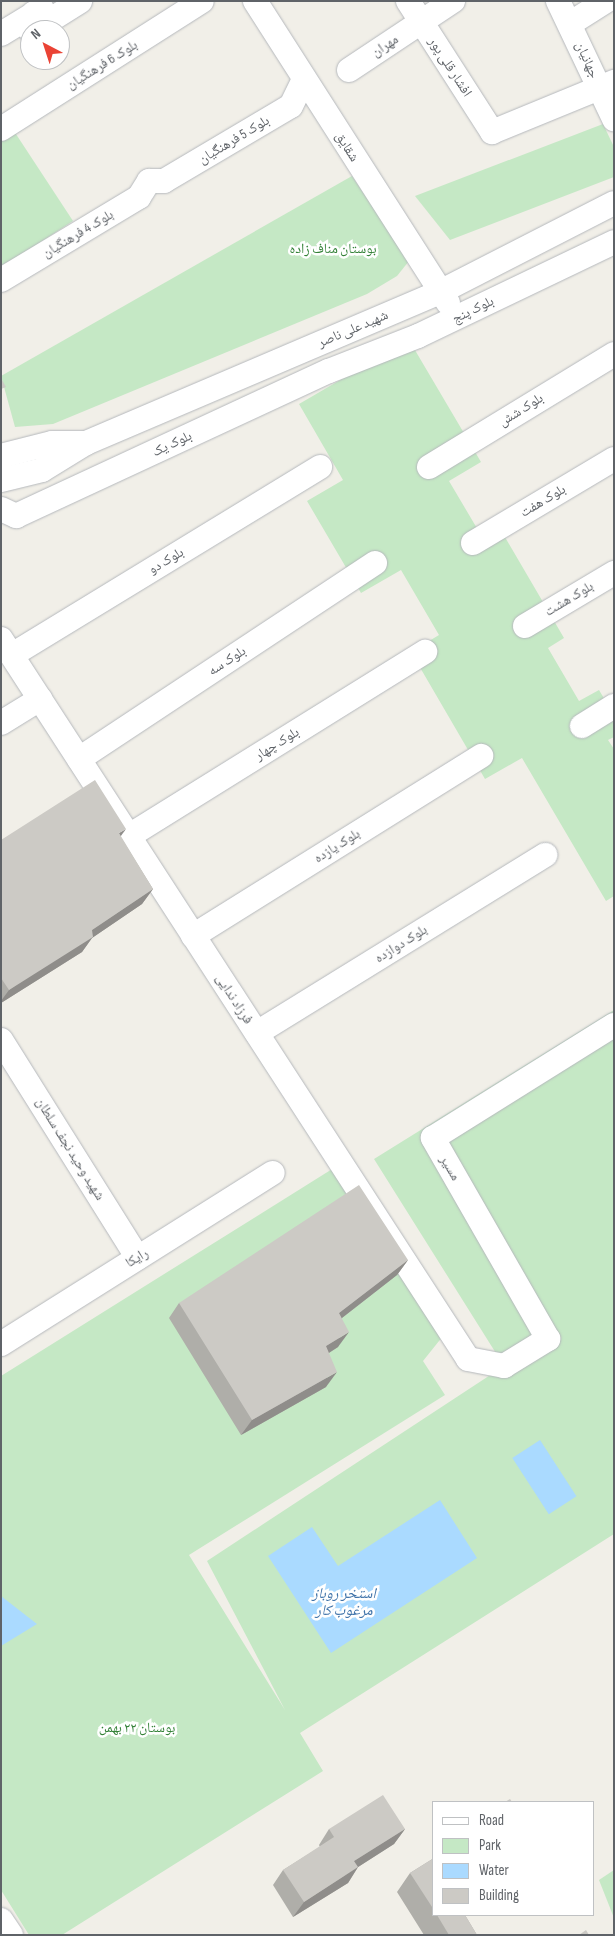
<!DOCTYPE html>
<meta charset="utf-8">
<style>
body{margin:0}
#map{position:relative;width:615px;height:1936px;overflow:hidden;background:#f1efe8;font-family:"Sofia Sans Condensed","Noto Naskh Arabic",sans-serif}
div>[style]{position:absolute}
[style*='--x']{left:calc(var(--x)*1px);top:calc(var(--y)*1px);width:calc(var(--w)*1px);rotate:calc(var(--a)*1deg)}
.green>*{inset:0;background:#c5e8c5}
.water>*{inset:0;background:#aadaff;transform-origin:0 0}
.roads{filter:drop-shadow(0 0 1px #b5b8bc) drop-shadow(0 0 1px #b5b8bc)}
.minor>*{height:24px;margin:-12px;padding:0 12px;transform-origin:12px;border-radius:12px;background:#fff}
.wall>*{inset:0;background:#afaea9}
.shaded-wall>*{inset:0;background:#8f8d8a}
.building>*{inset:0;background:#cccac5}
span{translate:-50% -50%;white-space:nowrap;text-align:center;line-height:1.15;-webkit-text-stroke:5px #fff;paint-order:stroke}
.street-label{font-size:14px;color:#5f6368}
.park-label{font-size:14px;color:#348238}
.water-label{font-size:15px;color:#4174aa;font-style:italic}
.frame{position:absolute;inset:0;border:2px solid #5f6368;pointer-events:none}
.legend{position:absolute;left:432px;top:1801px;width:162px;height:115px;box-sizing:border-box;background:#fff;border:1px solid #bfc1c3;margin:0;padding:6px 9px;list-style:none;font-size:15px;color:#5f6368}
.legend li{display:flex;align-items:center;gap:10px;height:25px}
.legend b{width:25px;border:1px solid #bfc1c3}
.north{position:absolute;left:20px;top:20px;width:50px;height:50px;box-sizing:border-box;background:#fff;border:1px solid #bfc1c3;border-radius:50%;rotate:320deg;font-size:14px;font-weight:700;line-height:20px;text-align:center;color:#5f6368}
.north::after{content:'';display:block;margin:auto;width:18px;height:22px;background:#ea4335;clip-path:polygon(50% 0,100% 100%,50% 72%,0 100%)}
</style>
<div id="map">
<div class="green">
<i style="clip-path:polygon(603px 124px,614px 147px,614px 177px,450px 240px,415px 196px)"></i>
<i style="clip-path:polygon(10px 125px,73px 221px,1px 268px,1px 130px)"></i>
<i style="clip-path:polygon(352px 176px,409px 261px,397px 276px,367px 294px,53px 424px,15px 427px,1px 376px)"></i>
<i style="clip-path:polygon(409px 340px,481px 462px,449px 481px,478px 530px,495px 520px,564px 638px,548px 648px,579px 701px,599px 690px,614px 715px,614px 737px,608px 740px,614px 749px,614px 896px,606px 901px,522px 758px,485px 779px,411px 652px,439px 635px,401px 570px,361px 593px,307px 501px,343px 480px,299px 404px)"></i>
<i style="clip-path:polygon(614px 1010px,614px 1534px,300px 1733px,323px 1771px,62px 1935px,29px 1935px,1px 1890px,1px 1376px,337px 1166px,443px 1336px,423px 1361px,445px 1395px,189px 1555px,285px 1710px,207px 1561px,504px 1366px,374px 1159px)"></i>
<i style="clip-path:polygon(614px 1870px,614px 1918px,599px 1880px)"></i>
</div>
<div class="water">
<i style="left:540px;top:1440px;width:67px;height:33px;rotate:57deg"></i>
<i style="clip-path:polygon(440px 1500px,477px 1558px,331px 1653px,268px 1556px,312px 1527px,338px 1566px)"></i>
<i style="clip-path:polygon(1px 1596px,37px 1624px,1px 1646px)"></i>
</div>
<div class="roads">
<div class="minor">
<i style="--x:255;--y:1;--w:358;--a:57.4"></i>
<i style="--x:408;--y:1;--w:156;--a:57.3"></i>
<i style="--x:492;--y:132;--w:132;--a:-22.3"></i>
<i style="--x:558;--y:1;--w:131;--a:64.6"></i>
<i style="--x:571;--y:23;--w:41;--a:-32.2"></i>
<i style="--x:30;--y:30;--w:17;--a:-77"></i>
<i style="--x:34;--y:13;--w:16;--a:35"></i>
<i style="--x:47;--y:22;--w:39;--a:-32"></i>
<i style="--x:1;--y:34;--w:48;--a:-31.4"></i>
<i style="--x:349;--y:70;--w:125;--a:-33.6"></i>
<i style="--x:1;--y:129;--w:238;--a:-32.5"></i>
<i style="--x:1;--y:280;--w:161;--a:-31"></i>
<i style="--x:139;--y:197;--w:19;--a:-58"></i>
<i style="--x:149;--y:181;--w:15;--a:0"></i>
<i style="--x:164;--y:181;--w:147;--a:-30.6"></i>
<i style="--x:291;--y:106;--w:30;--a:-64"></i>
<i style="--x:1;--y:456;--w:53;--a:-14.3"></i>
<i style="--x:52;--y:443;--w:34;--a:0"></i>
<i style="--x:429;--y:467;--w:217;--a:-31.4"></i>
<i style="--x:1;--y:480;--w:42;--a:-13.7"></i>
<i style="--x:42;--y:470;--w:52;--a:-31.5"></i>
<i style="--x:86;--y:443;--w:385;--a:-23.1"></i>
<i style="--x:440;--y:292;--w:195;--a:-27.1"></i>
<i style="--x:1;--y:509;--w:17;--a:25"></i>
<i style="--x:16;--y:516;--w:345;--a:-24.9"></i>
<i style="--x:329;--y:371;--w:96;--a:-21.5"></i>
<i style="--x:418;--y:336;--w:217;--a:-25.6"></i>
<i style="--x:473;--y:543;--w:164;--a:-30.8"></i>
<i style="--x:525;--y:626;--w:104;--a:-30.8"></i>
<i style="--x:1;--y:639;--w:858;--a:57.03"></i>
<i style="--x:468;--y:1359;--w:37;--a:11"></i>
<i style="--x:504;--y:1366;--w:52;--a:-31.5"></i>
<i style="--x:548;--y:1339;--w:232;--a:-119.8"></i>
<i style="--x:433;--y:1138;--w:213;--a:-32"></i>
<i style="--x:12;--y:655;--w:361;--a:-31.4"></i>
<i style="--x:1;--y:723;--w:46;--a:-31.6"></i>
<i style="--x:582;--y:726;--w:38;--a:-32"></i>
<i style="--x:79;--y:759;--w:355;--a:-33.5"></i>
<i style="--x:129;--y:836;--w:349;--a:-31.9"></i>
<i style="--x:193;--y:936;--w:340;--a:-32"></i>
<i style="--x:257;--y:1033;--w:339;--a:-31.7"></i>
<i style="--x:1;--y:1040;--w:257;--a:57.9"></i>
<i style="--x:1;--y:1344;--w:321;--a:-32.2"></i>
<i style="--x:1;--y:1920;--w:18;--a:56"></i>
</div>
</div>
<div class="wall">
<i style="clip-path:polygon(120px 836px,153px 889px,142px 904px,92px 938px,82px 952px,1px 1003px,1px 840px)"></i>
<i style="clip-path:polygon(408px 1260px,397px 1275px,342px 1318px,338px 1347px,329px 1353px,326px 1387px,241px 1435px,169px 1318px,179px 1303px)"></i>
<i style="clip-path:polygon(329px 1829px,405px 1829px,394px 1844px,358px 1867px,348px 1883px,293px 1917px,273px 1885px,283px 1870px,320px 1847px,319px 1845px)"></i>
<i style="clip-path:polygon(434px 1858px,434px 1915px,465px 1915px,477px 1935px,424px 1935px,397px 1892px,410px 1873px)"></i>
</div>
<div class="shaded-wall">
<i style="clip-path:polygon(126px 829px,115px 844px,119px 833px)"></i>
<i style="clip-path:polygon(153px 889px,142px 904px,92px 938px,82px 952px,1px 1003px,1px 1001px,9px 990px,92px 930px)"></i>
<i style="clip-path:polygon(408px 1260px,397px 1275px,329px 1328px,339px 1313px)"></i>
<i style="clip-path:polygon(349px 1332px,338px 1347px,316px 1361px,326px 1346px)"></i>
<i style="clip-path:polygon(337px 1372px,326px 1387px,241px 1435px,252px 1420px)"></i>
<i style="clip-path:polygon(405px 1829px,394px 1844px,344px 1876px,354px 1861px)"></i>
<i style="clip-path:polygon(358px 1867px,348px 1883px,293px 1917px,304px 1902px)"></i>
</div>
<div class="building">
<i style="clip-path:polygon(1px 378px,6px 387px,1px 389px)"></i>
<i style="clip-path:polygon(95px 780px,126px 829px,119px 833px,153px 889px,92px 930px,93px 937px,9px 990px,1px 978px,1px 840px)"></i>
<i style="clip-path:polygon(359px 1185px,408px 1260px,339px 1313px,349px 1332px,326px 1346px,337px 1372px,252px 1420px,179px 1303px)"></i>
<i style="clip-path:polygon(383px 1795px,405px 1829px,354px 1861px,358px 1867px,304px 1902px,283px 1870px,334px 1837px,329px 1829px)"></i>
<i style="clip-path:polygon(510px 1799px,512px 1802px,505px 1802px)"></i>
<i style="clip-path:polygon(434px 1858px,434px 1910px,410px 1873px)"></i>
<i style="clip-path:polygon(437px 1915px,465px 1915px,477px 1935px,449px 1935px)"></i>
<i style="clip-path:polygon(586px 1930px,589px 1935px,579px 1935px)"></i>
</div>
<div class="street-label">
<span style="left:385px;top:46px;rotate:-34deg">مهران</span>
<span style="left:587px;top:60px;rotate:66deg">جهانیان</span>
<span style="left:102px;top:65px;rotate:-32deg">بلوک 6 فرهنگیان</span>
<span style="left:450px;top:67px;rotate:57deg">افشار قلی پور</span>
<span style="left:234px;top:140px;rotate:-31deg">بلوک 5 فرهنگیان</span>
<span style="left:347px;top:147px;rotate:58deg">شقایق</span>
<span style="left:78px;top:234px;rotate:-31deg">بلوک 4 فرهنگیان</span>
<span style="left:473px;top:310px;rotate:-26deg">بلوک پنج</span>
<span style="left:353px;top:329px;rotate:-23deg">شهید علی ناصر</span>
<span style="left:521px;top:410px;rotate:-32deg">بلوک شش</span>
<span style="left:172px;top:444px;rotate:-25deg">بلوک یک</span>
<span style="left:543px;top:501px;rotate:-31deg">بلوک هفت</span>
<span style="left:166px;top:561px;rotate:-31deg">بلوک دو</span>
<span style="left:569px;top:599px;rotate:-31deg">بلوک هشت</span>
<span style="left:227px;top:661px;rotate:-33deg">بلوک سه</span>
<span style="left:277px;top:744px;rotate:-32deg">بلوک چهار</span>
<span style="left:337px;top:846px;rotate:-32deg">بلوک یازده</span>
<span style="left:401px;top:944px;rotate:-32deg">بلوک دوازده</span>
<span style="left:234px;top:999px;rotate:57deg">فرزاد ندایی</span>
<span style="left:70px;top:1149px;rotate:58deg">شهید وحید نجف سلطان</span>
<span style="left:450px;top:1168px;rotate:60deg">مسیر</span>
<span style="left:137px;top:1258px;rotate:-32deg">رایکا</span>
</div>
<div class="park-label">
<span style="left:333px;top:249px">بوستان مناف زاده</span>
<span style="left:137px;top:1728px">بوستان ۲۲ بهمن</span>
</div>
<div class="water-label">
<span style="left:344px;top:1602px">استخر روباز<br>مرغوب کار</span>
</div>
<div class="frame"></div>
<ul class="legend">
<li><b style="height:6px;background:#fff"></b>Road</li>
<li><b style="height:14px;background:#c5e8c5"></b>Park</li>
<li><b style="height:14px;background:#aadaff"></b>Water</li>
<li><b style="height:14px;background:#cccac5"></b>Building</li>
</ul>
<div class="north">N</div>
</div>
